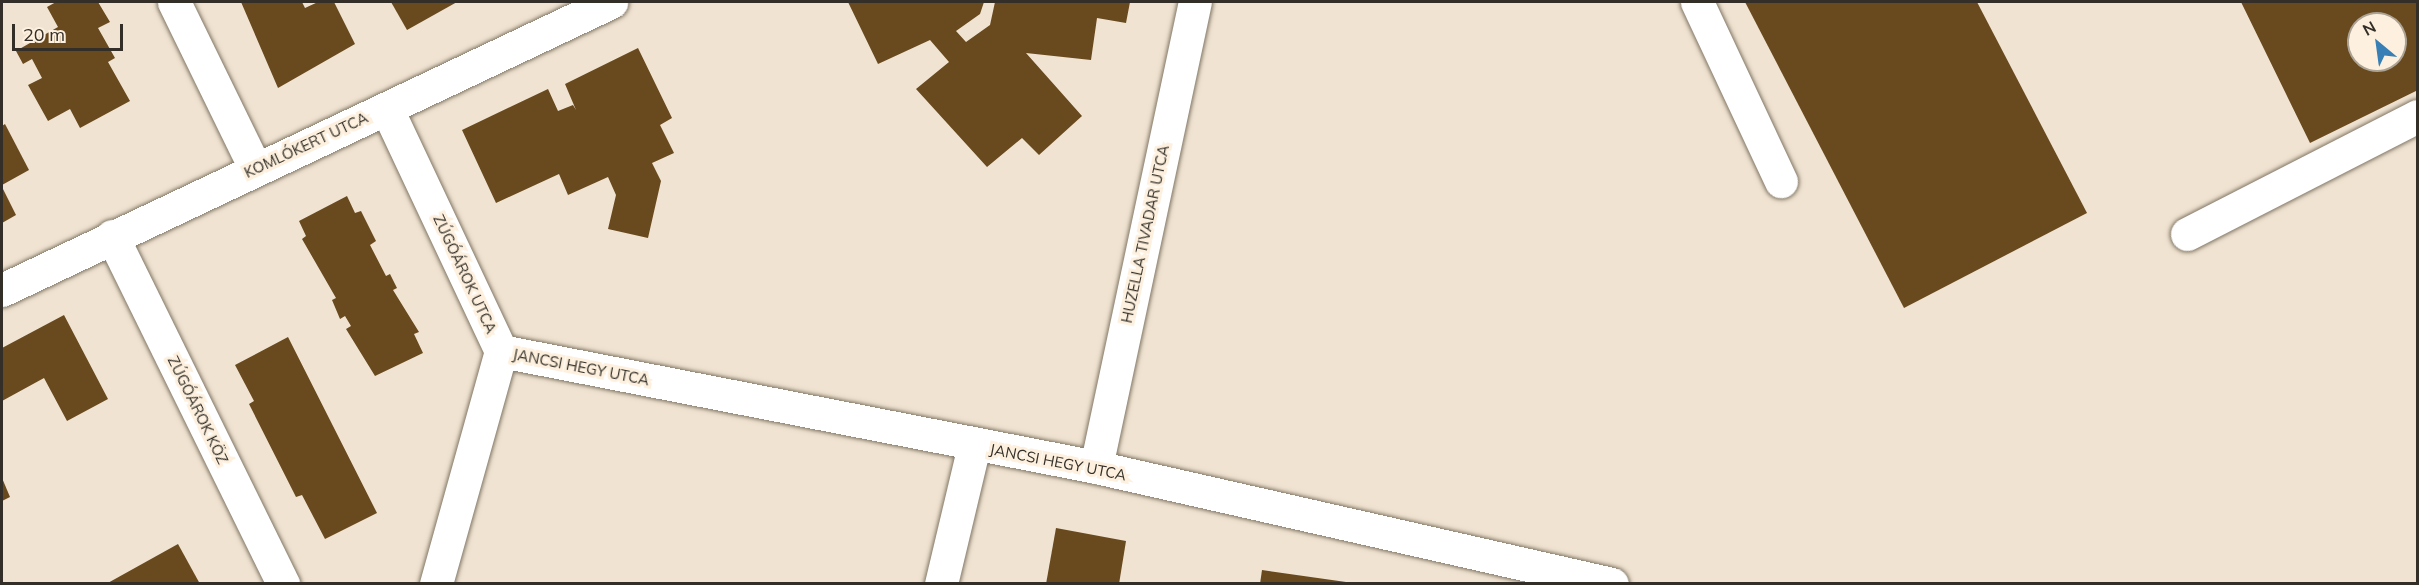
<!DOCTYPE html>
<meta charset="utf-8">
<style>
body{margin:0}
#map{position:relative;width:2419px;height:585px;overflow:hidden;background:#f0e3d1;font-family:Mulish,sans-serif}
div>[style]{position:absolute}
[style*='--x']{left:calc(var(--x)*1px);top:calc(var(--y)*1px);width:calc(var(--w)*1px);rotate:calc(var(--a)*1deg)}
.building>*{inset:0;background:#69491e}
.roads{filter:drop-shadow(0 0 2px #817665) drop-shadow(0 0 2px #817665)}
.minor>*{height:33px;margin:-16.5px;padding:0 16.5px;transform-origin:16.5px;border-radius:16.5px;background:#fff}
span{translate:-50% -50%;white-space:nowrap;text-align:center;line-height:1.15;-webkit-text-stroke:6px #fdf0de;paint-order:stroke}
.street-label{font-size:15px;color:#332f28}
.frame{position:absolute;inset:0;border:3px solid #332f28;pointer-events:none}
.north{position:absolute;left:2347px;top:12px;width:60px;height:60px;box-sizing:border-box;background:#fdf0de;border:2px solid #aca395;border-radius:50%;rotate:331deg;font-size:16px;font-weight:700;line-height:24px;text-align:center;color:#332f28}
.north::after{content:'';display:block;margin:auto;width:21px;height:27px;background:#377fb4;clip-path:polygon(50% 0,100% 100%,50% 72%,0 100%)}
.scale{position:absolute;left:12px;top:24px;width:111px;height:27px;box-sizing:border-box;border:3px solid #332f28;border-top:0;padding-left:8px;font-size:18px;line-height:21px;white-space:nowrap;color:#332f28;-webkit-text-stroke:4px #fdf0de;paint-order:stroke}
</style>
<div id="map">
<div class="building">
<i style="clip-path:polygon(56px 2px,98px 2px,110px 22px,98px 28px,115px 58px,108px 62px,130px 101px,80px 128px,70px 109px,48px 121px,28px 85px,42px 78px,32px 59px,23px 64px,16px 51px,58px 27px,47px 7px)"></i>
<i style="clip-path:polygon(241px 2px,302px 2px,305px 8px,318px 2px,334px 2px,355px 44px,278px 88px)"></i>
<i style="clip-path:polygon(391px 2px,457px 2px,407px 30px)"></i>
<i style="clip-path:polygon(848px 2px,984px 2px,980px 14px,956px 31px,966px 42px,990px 25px,995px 2px,1130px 2px,1126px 23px,1097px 18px,1091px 60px,1026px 53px,1082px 116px,1039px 155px,1022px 138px,987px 167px,916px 89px,949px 62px,930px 40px,878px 64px)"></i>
<i style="clip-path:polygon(1745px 2px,1977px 2px,2087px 213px,1904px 308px)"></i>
<i style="clip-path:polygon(evenodd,2241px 2px,2418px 2px,2418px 90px,2310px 143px,2241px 2px,2359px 24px,2395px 24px,2395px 60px,2359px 60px,2359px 24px)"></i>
<i style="clip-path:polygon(638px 48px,672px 118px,660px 125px,674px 153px,652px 163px,661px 181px,648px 238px,608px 229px,616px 195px,608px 177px,568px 195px,559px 174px,496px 203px,462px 130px,548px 89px,558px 111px,573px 105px,576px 110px,565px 84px)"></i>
<i style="clip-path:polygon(5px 124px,29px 170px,2px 185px,2px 126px)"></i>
<i style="clip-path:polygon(2px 187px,16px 215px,2px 223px)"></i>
<i style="clip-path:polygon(347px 196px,355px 213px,361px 211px,376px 241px,370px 245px,386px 276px,390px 274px,397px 288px,393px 290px,419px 332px,414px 334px,423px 353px,375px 376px,346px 329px,351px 326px,345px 316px,340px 319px,332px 300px,336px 298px,302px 239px,306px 236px,299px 221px)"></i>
<i style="clip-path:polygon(64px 315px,108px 399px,67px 421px,44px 378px,2px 401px,2px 348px)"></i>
<i style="clip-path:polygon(288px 337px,377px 513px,325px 539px,302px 495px,296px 497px,249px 404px,254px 401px,235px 365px)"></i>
<i style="clip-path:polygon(2px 478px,10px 497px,2px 501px)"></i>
<i style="clip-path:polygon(1056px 528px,1126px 541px,1119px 584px,1046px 584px)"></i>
<i style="clip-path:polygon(178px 544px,200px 584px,106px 584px)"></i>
<i style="clip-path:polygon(1262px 570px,1346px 582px,1346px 584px,1260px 584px)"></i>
</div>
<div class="roads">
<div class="minor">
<i style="--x:174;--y:2;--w:185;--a:64"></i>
<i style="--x:1697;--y:2;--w:198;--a:64.9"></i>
<i style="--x:387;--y:109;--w:268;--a:64.8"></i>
<i style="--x:501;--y:351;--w:242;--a:105.6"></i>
<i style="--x:2187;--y:234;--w:259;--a:-27.1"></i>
<i style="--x:112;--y:236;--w:388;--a:63.8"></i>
<i style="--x:2;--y:290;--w:674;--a:-25.31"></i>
<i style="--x:501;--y:351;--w:606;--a:11.03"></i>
<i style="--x:1096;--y:467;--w:529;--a:12.78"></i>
<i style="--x:1096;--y:467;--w:475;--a:-78"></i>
<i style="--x:941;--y:584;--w:142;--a:-76.6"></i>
</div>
</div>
<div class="street-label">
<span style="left:306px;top:145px;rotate:-25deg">KOMLÓKERT UTCA</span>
<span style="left:1145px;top:234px;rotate:-78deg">HUZELLA TIVADAR UTCA</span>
<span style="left:465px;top:274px;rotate:65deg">ZÚGÓÁROK UTCA</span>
<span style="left:581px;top:367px;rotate:11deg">JANCSI HEGY UTCA</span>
<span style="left:198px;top:410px;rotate:64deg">ZÚGÓÁROK KÖZ</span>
<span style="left:1058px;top:462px;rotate:11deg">JANCSI HEGY UTCA</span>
</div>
<div class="frame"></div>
<div class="north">N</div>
<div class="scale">20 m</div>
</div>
